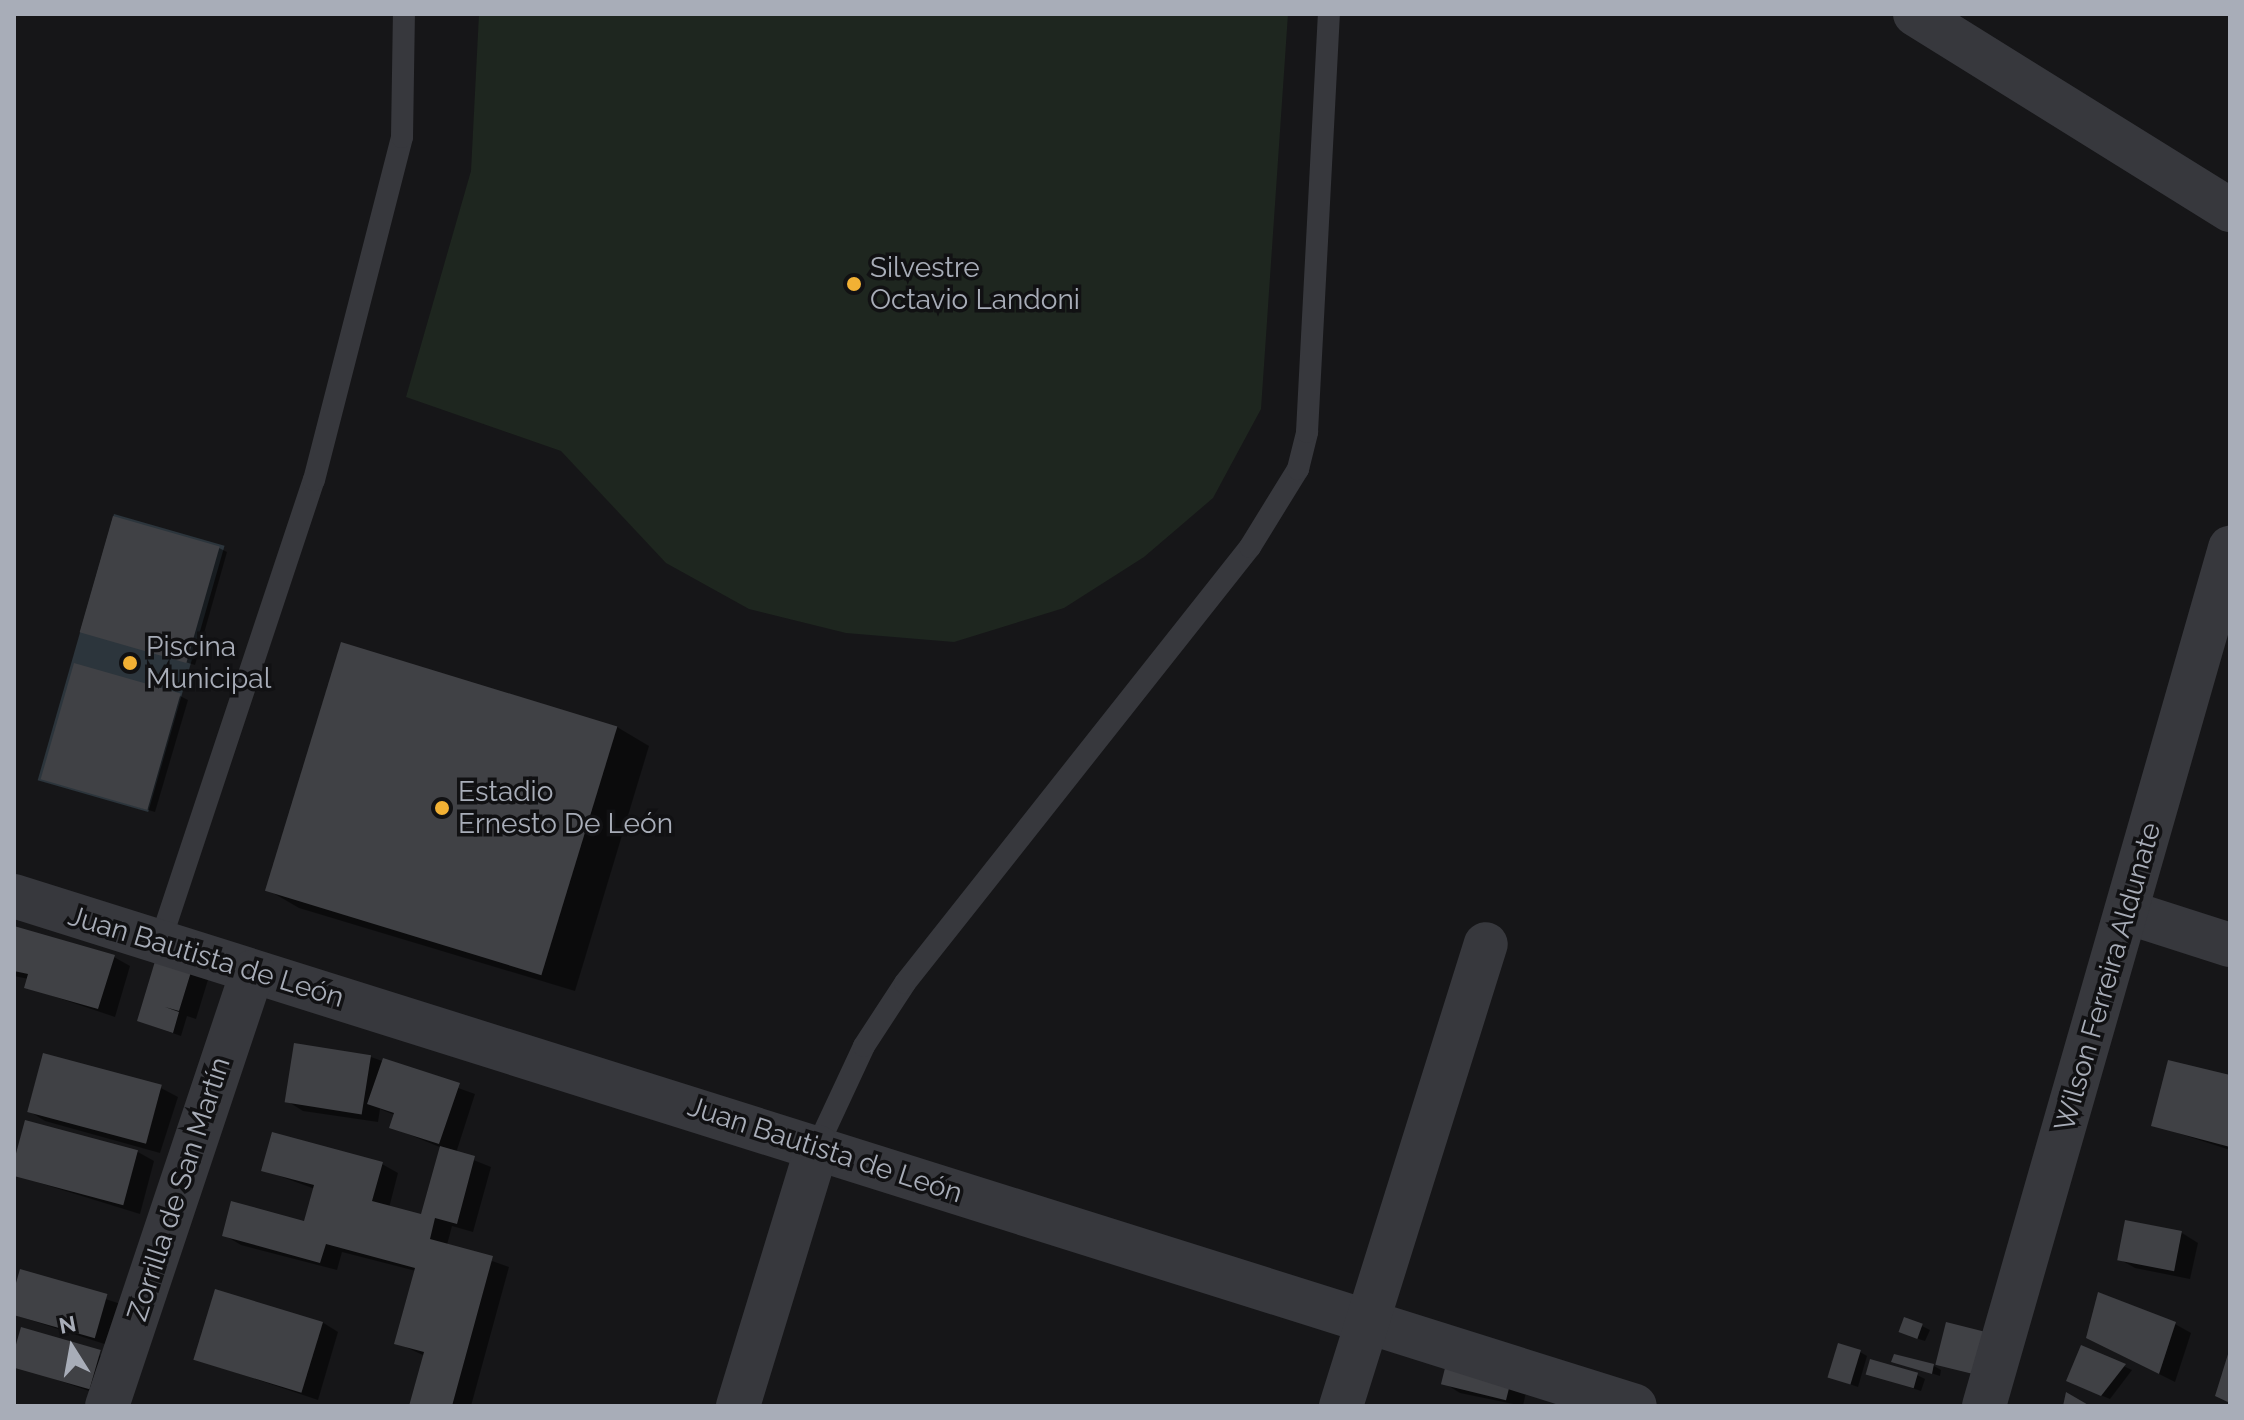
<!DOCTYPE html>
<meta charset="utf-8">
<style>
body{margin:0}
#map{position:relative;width:2244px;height:1420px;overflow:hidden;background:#161618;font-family:Raleway,sans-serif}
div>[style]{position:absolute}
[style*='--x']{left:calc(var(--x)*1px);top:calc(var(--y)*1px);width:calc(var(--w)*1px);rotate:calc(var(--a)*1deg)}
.green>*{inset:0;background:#1e261f}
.water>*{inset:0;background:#2c353c;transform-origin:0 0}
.shadow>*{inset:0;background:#0007;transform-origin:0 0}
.building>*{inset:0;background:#404145;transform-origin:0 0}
.lane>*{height:22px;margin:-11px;padding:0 11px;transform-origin:11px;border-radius:11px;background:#37383d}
.street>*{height:44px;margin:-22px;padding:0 22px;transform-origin:22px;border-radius:22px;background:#37383d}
.dots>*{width:22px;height:22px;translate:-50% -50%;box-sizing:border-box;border:4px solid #111113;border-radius:50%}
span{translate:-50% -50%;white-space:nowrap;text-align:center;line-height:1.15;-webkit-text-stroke:7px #111113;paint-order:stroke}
.poi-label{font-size:28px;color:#a8adb8}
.left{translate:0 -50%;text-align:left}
.street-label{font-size:28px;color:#a8adb8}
.frame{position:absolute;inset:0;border:16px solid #a8adb8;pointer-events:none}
.north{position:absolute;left:32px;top:1308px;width:80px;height:80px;-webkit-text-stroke:6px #111113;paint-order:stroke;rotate:349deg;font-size:22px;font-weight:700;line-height:32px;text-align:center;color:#a8adb8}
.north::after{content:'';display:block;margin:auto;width:28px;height:36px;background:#a8adb8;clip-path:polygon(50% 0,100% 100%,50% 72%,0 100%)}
</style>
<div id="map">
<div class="green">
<i style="clip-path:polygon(479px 14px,1288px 14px,1261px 409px,1213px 498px,1144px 557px,1064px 608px,954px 642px,846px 633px,749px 609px,666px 563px,561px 451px,406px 397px,471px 171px)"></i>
</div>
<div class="water">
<i style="left:114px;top:514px;width:115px;height:277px;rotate:16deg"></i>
</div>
<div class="shadow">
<i style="clip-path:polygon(219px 548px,227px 552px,195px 665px,83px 631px)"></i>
<i style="clip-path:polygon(180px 696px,188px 700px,155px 812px,43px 778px)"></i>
<i style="clip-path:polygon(617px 727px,649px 746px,575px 991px,299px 908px,268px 890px)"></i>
<i style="clip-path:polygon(14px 929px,114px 957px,130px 966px,115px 1017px,26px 987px,29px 979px,14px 976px)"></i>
<i style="clip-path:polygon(161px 951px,211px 970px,196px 1019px,187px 1016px,181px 1036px,147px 1024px)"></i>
<i style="clip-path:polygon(44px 1055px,161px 1088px,178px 1097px,160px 1153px,45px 1121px,29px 1111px)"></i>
<i style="clip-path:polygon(371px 1057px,475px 1094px,456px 1153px,491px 1167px,473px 1232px,452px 1226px,447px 1245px,509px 1267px,471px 1406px,411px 1406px,425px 1356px,397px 1343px,416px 1271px,342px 1252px,337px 1270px,241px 1245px,224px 1235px,305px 1223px,315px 1189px,263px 1170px,382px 1164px,398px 1173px,389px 1208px,423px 1217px,442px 1148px,391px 1127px,395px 1115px,380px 1109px,378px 1122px,303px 1111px,287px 1101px)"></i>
<i style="clip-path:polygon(2230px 1077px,2230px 1150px,2153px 1125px)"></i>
<i style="clip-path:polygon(27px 1122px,138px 1152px,154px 1161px,140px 1214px,14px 1175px)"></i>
<i style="clip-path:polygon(2127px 1222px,2182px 1233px,2198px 1243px,2190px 1279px,2135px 1268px,2119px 1259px)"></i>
<i style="left:22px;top:1272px;width:108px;height:43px;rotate:18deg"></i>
<i style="clip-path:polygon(322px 1322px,338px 1332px,318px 1400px,196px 1359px)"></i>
<i style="clip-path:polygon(2175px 1324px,2191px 1333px,2175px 1382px,2105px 1347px)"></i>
<i style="clip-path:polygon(1922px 1326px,1930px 1330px,1925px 1341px,1909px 1336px)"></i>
<i style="left:23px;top:1329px;width:98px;height:37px;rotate:19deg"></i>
<i style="clip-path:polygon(2082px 1347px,2132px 1370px,2110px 1399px,2076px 1385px)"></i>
<i style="clip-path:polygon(1860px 1352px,1867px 1356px,1858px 1387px,1830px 1377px)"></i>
<i style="clip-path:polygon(1894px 1361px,1934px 1366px,1941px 1370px,1940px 1376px)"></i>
<i style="clip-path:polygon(1869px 1374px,1917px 1375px,1925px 1379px,1921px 1391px)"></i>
<i style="clip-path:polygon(1444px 1383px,1528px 1383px,1523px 1406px,1460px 1393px)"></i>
</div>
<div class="building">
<i style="left:113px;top:516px;width:111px;height:121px;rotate:16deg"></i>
<i style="left:341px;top:642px;width:289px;height:260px;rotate:17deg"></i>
<i style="left:74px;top:663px;width:111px;height:121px;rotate:16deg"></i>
<i style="clip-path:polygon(14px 926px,115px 955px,98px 1009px,24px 988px,28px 974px,14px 971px)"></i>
<i style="clip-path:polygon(159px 948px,195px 959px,179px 1011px,165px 1007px,179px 1012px,173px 1033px,137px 1021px)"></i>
<i style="left:294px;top:1043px;width:78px;height:60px;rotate:9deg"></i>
<i style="left:43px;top:1053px;width:123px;height:61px;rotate:15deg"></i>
<i style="clip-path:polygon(383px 1058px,460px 1083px,439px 1144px,389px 1128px,394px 1113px,367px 1104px)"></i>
<i style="clip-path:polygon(2168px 1060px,2230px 1075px,2230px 1147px,2151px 1126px)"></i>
<i style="left:25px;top:1120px;width:117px;height:57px;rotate:15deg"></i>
<i style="clip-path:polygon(272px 1132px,383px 1162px,372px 1201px,421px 1214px,440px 1146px,475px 1156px,457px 1224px,435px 1218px,430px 1239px,493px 1256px,452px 1406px,409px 1406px,424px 1352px,394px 1344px,415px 1268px,326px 1244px,320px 1263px,222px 1236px,231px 1201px,304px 1221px,314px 1185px,261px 1171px)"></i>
<i style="left:2125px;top:1220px;width:58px;height:41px;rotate:11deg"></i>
<i style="left:20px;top:1269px;width:91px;height:46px;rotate:16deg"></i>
<i style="left:215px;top:1289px;width:113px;height:74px;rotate:17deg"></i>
<i style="clip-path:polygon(2098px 1292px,2176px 1322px,2159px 1374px,2086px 1338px)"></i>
<i style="left:1904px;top:1317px;width:20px;height:16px;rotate:20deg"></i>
<i style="left:1946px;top:1322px;width:40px;height:44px;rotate:14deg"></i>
<i style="left:21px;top:1327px;width:83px;height:41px;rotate:16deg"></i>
<i style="left:1838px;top:1343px;width:24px;height:36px;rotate:17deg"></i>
<i style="clip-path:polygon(2081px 1345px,2126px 1364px,2101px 1396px,2066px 1381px)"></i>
<i style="clip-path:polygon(2229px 1351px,2230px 1352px,2230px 1403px,2215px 1396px)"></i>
<i style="clip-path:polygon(1894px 1354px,1934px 1364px,1932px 1374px,1891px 1362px)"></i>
<i style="left:1448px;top:1356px;width:67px;height:29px;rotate:14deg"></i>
<i style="left:1870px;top:1359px;width:50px;height:16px;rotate:16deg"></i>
<i style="clip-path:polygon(2066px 1392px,2090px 1406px,2063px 1406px)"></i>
</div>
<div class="lane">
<i style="--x:160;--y:942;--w:487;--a:-71.6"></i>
<i style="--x:314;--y:480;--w:354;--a:-75.6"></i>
<i style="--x:402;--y:137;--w:123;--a:-89.1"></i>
<i style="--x:817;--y:1147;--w:111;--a:-65"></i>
<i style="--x:864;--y:1046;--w:75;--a:-56.9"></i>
<i style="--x:905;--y:983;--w:556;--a:-51.65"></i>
<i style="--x:1250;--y:547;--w:92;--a:-58.4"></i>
<i style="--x:1298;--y:469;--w:38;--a:-76"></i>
<i style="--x:1307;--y:432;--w:419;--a:-87"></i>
</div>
<div class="street">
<i style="--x:1915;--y:14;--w:371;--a:31.9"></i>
<i style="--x:14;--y:896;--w:1699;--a:17.46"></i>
<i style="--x:2127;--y:912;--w:108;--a:17.8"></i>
<i style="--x:107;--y:1406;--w:458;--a:-71.5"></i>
<i style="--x:738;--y:1406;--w:271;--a:-73"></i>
<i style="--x:1341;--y:1406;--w:484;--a:-72.6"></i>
<i style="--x:1984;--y:1406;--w:893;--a:-74"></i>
</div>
<div class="dots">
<i style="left:854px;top:284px;background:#f2b134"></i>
<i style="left:130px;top:663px;background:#f2b134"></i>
<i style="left:442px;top:808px;background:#f2b134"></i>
</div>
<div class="poi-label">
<span class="left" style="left:870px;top:284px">Silvestre<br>Octavio Landoni</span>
<span class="left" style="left:146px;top:663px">Piscina<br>Municipal</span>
<span class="left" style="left:458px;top:808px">Estadio<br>Ernesto De León</span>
</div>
<div class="street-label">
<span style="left:206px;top:957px;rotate:17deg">Juan Bautista de León</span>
<span style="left:2108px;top:977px;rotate:-74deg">Wilson Ferreira Aldunate</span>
<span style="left:825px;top:1150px;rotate:18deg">Juan Bautista de León</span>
<span style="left:179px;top:1189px;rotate:-72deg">Zorrilla de San Martín</span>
</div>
<div class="frame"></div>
<div class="north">N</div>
</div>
